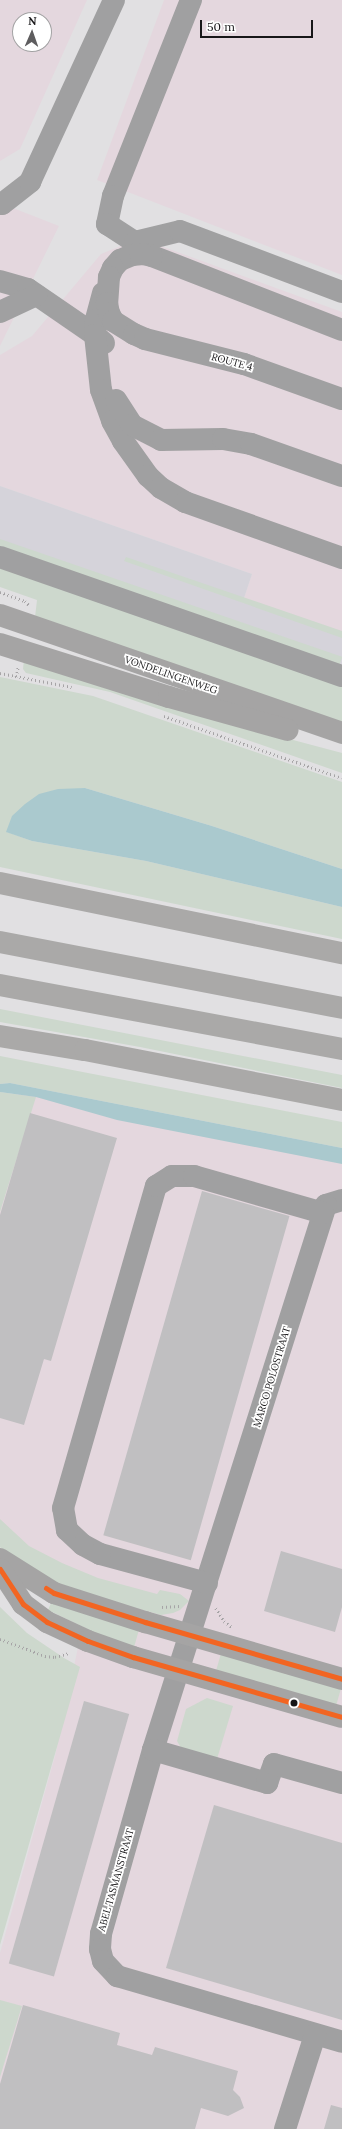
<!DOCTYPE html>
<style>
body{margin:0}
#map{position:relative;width:342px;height:2129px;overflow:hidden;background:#e1e0e2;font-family:Lora,serif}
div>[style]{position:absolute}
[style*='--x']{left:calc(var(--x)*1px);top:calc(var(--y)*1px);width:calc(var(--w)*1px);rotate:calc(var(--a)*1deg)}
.industrial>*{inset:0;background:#e4d7de}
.built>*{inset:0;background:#d5d3da}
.green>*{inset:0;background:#cdd8cd;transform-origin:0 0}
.water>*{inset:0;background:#aac9ce}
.building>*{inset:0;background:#c0bfc1;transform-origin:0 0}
.path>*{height:2.5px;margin-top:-1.25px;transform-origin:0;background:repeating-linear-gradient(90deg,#a6a4a6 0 1px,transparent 0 4px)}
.minor>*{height:22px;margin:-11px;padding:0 11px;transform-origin:11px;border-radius:11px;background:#a0a0a1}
.major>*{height:22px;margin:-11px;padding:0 11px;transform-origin:11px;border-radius:11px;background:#a5a4a4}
.highway>*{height:22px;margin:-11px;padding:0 11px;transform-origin:11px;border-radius:11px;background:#aaa9a8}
.bus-1>*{height:5px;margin:-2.5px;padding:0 2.5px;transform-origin:2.5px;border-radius:2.5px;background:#f26522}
.dots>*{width:11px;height:11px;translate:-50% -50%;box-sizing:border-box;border:2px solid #fff;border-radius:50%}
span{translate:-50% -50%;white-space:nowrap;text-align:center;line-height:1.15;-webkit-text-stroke:3.5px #fff;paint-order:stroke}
.street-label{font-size:10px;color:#171618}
.north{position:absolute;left:12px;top:12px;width:40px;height:40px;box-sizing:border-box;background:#fff;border:1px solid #a2a2a3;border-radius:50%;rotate:2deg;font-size:11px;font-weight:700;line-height:16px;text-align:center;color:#171618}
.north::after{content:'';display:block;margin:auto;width:14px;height:18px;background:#5e5d5f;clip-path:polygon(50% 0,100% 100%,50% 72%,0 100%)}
.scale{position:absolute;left:200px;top:20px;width:113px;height:18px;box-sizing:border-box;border:2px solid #171618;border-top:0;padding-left:5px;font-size:12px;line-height:14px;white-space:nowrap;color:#171618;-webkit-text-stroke:3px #fff;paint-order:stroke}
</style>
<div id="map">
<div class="industrial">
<i style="clip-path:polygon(evenodd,0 0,87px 0,20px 149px,0 161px,0 0,20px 20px,44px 20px,44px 44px,20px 44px,20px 20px)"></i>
<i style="clip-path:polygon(164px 0,342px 0,342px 275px,97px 180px)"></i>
<i style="clip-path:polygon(0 203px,59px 226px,0 346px)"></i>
<i style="clip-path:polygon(150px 242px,342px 312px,342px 633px,244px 598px,252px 574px,0 486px,0 355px,32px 336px,101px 254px,128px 243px)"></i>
<i style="clip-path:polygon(19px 1089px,342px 1157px,342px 2129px,0 2129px,0 1953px,55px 1756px,92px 1581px,31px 1554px,0 1527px,0 1162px)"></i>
</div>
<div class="built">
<i style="clip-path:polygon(0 486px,252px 574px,244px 598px,342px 633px,342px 670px,0 550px)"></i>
</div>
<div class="green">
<i style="left:0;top:539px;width:362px;height:14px;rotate:19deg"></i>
<i style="clip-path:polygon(126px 557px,342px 631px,342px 638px,124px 561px)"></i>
<i style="clip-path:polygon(0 561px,342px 680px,342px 726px,35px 617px,37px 600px,0 587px)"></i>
<i style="clip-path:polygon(24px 659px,263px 732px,342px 753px,342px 773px,110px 692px,26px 673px,23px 669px)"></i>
<i style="clip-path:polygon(0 677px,93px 696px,342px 782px,342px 869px,212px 826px,85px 788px,7px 832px,32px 841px,146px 861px,342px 907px,342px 939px,0 867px)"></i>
<i style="clip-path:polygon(0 1009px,342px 1075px,342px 1088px,140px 1047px,0 1022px)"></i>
<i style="clip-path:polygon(0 1056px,342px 1122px,342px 1148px,10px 1083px,0 1084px)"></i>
<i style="clip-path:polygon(0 1092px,36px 1097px,0 1212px)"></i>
<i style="clip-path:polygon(0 1519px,29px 1546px,62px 1563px,98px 1578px,157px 1594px,160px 1590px,180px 1594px,189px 1601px,180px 1610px,173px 1613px,161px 1615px,84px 1594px,51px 1581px,5px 1552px,0 1547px)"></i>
<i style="clip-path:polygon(52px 1601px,140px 1626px,133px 1651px,48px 1610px)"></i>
<i style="clip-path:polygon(0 1607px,27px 1633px,64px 1658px,80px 1667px,0 1945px)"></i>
<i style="left:222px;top:1650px;width:125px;height:25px;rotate:16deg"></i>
<i style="clip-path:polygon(207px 1698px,233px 1706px,217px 1759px,181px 1748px,177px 1741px,186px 1709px)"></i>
<i style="clip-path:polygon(0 2000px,22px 2006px,0 2077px)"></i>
</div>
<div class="water">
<i style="clip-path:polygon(85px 788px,212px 826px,342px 869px,342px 907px,146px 861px,32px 841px,6px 832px,12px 816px,25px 804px,39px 794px,58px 789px)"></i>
<i style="clip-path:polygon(10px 1083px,342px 1148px,342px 1164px,117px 1120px,36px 1097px,0 1092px,0 1084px)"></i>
</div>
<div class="building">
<i style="clip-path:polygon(30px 1113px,117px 1138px,51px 1361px,44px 1359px,24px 1425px,0 1418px,0 1215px)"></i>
<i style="left:202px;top:1191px;width:91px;height:358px;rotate:16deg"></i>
<i style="clip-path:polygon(281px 1551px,342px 1569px,342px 1607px,335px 1632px,264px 1611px)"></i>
<i style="left:84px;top:1701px;width:47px;height:273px;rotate:16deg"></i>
<i style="clip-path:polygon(214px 1805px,342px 1843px,342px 2020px,166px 1968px)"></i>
<i style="clip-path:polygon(23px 2005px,120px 2033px,117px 2045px,152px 2055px,155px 2047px,238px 2071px,233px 2090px,240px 2097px,244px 2108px,228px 2116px,201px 2108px,195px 2129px,0 2129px,0 2084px)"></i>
<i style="clip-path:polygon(331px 2105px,342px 2108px,342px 2129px,324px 2129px)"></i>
</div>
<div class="path">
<i style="--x:0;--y:592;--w:27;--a:20"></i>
<i style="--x:25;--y:601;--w:7;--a:45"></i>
<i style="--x:0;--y:673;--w:73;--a:11"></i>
<i style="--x:16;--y:677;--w:10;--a:-79"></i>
<i style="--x:164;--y:716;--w:188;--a:19.2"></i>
<i style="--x:162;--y:1607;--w:17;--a:-3"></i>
<i style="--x:216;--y:1608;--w:15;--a:58"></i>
<i style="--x:224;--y:1621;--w:10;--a:37"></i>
<i style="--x:0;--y:1639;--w:48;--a:20.7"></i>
<i style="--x:45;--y:1656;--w:10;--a:6"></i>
<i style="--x:55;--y:1657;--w:15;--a:-16"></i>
</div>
<div class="minor">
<i style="--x:191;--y:0;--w:211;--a:111.7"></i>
<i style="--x:113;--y:196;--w:29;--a:102"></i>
<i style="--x:107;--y:224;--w:33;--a:33"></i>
<i style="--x:135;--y:242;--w:46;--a:-13.7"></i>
<i style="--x:180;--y:231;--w:173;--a:20.6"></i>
<i style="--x:0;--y:203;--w:2;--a:27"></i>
<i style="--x:2;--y:204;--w:36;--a:-38"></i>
<i style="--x:30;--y:182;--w:200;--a:-65.2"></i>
<i style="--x:0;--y:281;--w:29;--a:16"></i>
<i style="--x:28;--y:289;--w:81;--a:34.5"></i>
<i style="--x:95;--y:335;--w:12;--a:42"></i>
<i style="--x:103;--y:293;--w:28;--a:105"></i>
<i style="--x:96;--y:320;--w:15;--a:94"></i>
<i style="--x:95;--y:335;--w:55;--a:83.8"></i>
<i style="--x:101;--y:390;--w:33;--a:70"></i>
<i style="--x:112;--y:421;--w:23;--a:61"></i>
<i style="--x:123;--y:441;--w:43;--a:54.5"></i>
<i style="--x:148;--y:476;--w:18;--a:43"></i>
<i style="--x:161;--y:488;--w:28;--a:30"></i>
<i style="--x:185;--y:502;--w:167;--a:19.6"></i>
<i style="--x:0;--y:312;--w:40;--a:-25"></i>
<i style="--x:342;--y:330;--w:204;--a:-158.7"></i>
<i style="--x:152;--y:256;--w:9;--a:-167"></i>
<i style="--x:143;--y:254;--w:11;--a:175"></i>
<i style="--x:132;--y:255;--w:13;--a:157"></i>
<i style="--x:120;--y:260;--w:11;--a:131"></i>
<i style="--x:113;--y:268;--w:10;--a:114"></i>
<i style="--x:109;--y:277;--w:26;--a:94"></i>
<i style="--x:107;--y:303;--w:10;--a:79"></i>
<i style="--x:109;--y:313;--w:9;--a:63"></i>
<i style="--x:113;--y:321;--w:25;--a:32"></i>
<i style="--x:134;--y:334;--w:12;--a:24"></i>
<i style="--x:145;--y:339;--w:102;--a:14.2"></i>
<i style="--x:244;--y:364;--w:104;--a:19.7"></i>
<i style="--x:116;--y:400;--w:30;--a:57"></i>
<i style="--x:132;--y:425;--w:33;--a:27"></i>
<i style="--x:161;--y:440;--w:62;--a:-0.9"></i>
<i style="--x:223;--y:439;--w:28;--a:10"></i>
<i style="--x:251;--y:444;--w:96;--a:19.4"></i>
<i style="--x:0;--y:557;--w:362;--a:19.2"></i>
<i style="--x:342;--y:1200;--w:17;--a:163"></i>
<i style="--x:326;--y:1205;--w:572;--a:107.61"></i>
<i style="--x:153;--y:1750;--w:191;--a:105.8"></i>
<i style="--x:101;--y:1934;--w:15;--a:94"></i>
<i style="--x:100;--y:1949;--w:12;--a:76"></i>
<i style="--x:103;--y:1961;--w:21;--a:47"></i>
<i style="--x:117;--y:1976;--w:234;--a:16.3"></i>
<i style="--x:207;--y:1583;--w:111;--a:-164.8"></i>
<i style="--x:100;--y:1554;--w:19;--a:-152"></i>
<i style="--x:83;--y:1545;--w:22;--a:-137"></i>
<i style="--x:67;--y:1530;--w:22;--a:-100"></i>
<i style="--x:63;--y:1508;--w:335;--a:-73.9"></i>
<i style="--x:156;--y:1186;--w:19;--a:-32"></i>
<i style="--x:172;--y:1176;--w:22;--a:0"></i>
<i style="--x:194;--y:1176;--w:134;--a:16"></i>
<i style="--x:153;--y:1750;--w:119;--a:16.1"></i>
<i style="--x:267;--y:1783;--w:20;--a:-70"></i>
<i style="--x:274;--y:1764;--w:71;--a:15.6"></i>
<i style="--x:285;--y:2129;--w:99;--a:-72.3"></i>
</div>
<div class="major">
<i style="--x:0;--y:615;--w:362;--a:19"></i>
<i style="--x:0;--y:644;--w:177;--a:17.4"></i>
<i style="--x:169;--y:697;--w:123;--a:15.5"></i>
<i style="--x:0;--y:1559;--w:64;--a:32.2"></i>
<i style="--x:54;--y:1593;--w:96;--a:17.7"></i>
<i style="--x:145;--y:1622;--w:205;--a:16.1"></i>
<i style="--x:0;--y:1569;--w:42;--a:56.7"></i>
<i style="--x:23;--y:1604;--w:30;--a:37"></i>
<i style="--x:47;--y:1622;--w:45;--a:24.9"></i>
<i style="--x:88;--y:1641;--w:48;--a:19.6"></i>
<i style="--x:133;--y:1657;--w:217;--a:16"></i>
</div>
<div class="highway">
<i style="--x:0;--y:883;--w:349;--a:11.6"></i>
<i style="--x:0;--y:942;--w:348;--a:10.9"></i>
<i style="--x:0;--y:985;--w:348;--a:10.6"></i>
<i style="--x:0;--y:1036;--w:86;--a:9.4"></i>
<i style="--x:85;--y:1050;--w:262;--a:11"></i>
</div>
<div class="bus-1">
<i style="--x:0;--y:1569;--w:42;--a:56.7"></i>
<i style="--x:23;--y:1604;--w:30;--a:37"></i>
<i style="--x:47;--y:1622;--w:45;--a:24.9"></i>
<i style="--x:88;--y:1641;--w:48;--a:19.6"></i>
<i style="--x:133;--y:1657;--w:217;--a:16"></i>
<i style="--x:46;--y:1588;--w:9;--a:32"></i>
<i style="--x:54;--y:1593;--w:96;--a:17.7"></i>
<i style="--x:145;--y:1622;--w:205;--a:16.1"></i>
</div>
<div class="dots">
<i style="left:294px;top:1703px;background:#171618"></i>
</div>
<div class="street-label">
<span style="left:232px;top:362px;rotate:15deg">ROUTE 4</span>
<span style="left:171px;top:675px;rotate:19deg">VONDELINGENWEG</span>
<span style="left:272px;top:1377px;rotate:-73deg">MARCO POLOSTRAAT</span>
<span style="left:116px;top:1880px;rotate:-74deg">ABEL TASMANSTRAAT</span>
</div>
<div class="north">N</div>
<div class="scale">50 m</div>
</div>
